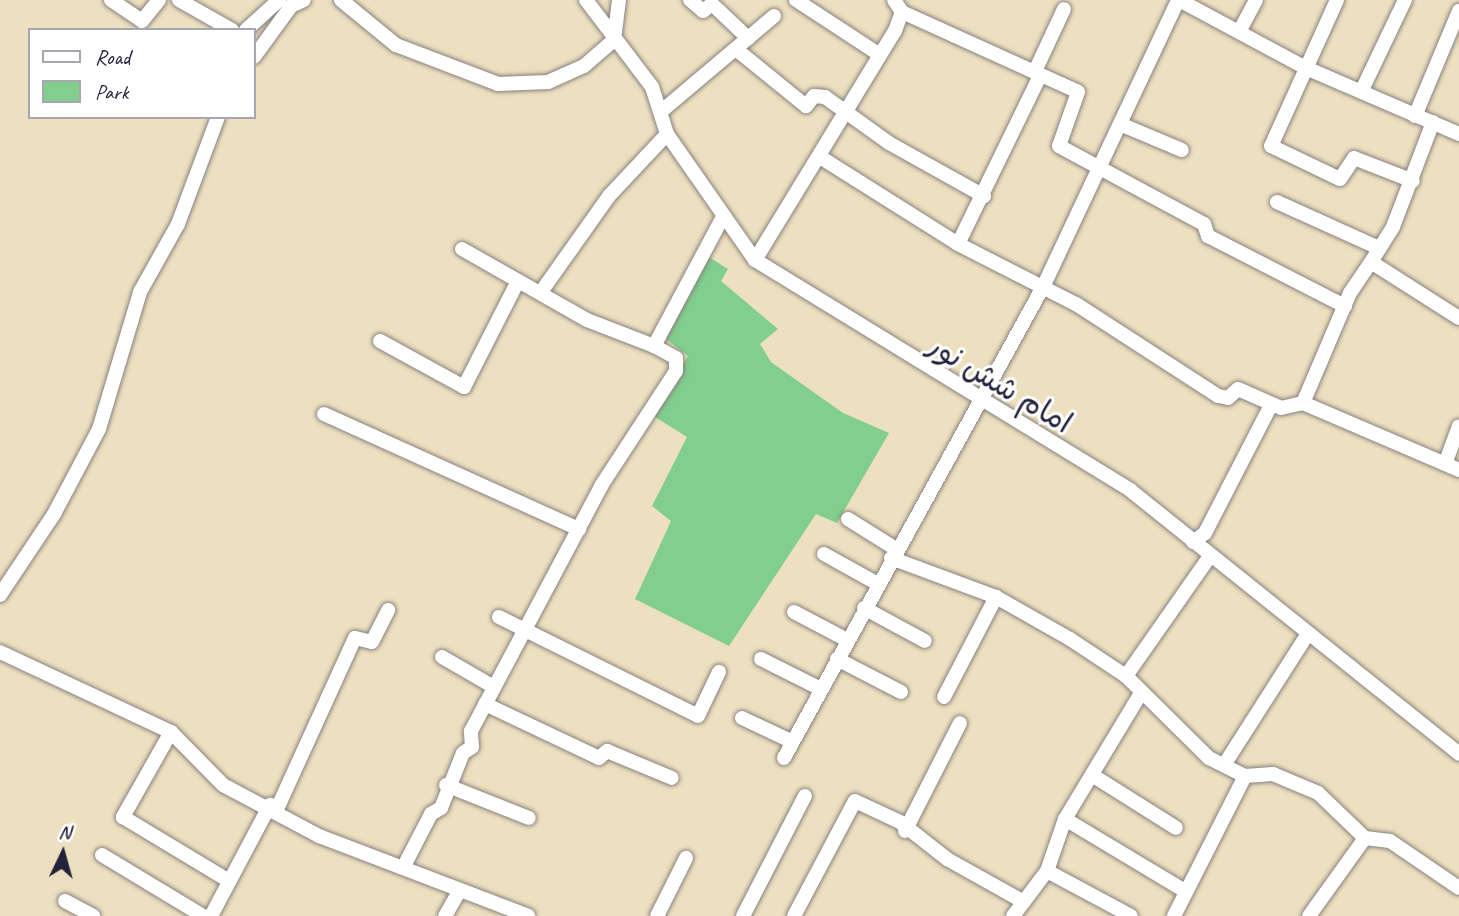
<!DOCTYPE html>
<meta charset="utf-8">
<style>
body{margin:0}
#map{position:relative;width:1459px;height:916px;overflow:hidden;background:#ede0c0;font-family:Caveat,"Playpen Sans Arabic",sans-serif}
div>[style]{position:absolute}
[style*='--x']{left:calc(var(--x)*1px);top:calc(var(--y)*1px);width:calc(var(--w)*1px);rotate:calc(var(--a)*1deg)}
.green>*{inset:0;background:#81ce8d}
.roads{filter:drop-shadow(0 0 2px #88817e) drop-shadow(0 0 2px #88817e)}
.minor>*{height:14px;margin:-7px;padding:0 7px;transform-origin:7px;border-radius:7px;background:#fff}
span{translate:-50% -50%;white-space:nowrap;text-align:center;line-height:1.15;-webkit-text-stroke:6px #fff;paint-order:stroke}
.street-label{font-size:30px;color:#22223b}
.legend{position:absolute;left:28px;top:28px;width:228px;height:91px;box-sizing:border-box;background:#fff;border:2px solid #a7a7b1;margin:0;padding:9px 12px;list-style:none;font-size:21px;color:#22223b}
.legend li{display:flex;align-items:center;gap:14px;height:35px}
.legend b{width:35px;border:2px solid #a7a7b1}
.north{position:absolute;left:28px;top:818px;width:70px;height:70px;-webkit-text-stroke:5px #fff;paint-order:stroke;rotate:5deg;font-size:19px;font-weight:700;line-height:28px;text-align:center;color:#22223b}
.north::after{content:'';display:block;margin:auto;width:24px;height:32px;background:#22223b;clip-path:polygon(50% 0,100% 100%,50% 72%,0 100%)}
</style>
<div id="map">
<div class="green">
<i style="clip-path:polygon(709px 257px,728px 269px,721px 281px,778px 329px,760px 344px,771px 362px,843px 413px,889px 433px,837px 523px,816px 514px,729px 646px,635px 599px,671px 521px,652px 506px,687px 437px,655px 417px,688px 356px,666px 339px)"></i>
</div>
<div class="roads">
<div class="minor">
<i style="--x:111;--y:0;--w:37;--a:34"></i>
<i style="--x:142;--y:21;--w:27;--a:-51"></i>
<i style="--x:179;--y:0;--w:61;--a:29.5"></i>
<i style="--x:341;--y:0;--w:71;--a:39.3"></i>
<i style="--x:396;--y:45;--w:109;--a:20.9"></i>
<i style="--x:498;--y:84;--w:50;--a:-2.3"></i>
<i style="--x:548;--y:82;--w:39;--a:-24"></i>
<i style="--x:584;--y:66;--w:40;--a:-41"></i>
<i style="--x:614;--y:40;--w:40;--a:-82.9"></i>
<i style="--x:586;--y:0;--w:109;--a:52.8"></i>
<i style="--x:652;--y:87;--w:49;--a:72.3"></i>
<i style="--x:667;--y:134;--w:154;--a:55.1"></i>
<i style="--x:755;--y:260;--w:440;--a:31.5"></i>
<i style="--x:1130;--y:490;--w:422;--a:38.7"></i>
<i style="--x:690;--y:0;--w:17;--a:40"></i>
<i style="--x:703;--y:11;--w:11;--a:-38"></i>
<i style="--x:712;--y:4;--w:50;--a:43.4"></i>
<i style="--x:796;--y:0;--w:100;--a:33.2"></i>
<i style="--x:1179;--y:0;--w:144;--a:28.2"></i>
<i style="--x:1306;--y:68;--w:167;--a:23.3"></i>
<i style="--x:1337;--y:0;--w:160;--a:114.3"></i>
<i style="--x:1271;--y:146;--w:76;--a:25.6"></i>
<i style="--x:1340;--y:179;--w:25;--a:-56"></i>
<i style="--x:1354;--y:158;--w:63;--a:21.3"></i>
<i style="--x:902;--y:12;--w:193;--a:24.4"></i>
<i style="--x:1078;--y:92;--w:57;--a:109.4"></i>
<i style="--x:1059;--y:146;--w:165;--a:28.3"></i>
<i style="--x:1204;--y:224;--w:13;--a:72"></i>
<i style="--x:1208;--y:236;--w:154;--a:27.1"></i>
<i style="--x:246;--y:30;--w:45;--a:-42.3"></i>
<i style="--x:1239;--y:32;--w:36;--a:-62"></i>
<i style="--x:737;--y:50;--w:89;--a:39.1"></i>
<i style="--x:806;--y:106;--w:13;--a:-51"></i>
<i style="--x:814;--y:96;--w:11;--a:5"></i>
<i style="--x:825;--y:97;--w:79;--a:35.7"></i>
<i style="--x:889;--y:143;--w:109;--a:29.2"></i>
<i style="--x:254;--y:57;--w:63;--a:-54"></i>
<i style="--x:291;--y:6;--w:14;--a:-25"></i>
<i style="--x:1362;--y:90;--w:100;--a:-64.5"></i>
<i style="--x:664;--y:109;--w:144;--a:-40.2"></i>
<i style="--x:1415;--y:116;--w:114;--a:-67.3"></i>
<i style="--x:1433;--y:122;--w:112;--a:110.9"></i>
<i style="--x:1393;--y:227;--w:41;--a:122.2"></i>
<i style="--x:1371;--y:262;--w:104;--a:32.5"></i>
<i style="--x:1120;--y:124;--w:67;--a:22.8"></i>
<i style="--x:820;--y:157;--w:163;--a:32.2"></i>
<i style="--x:958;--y:244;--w:132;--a:27"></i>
<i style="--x:1076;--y:304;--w:169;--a:32.9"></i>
<i style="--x:1218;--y:396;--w:10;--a:11"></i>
<i style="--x:1228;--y:398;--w:13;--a:-42"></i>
<i style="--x:1238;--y:389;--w:47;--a:23.8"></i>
<i style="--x:1281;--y:408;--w:23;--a:-13"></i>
<i style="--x:1303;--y:403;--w:170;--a:23.2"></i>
<i style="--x:1277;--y:202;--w:112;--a:24.3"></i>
<i style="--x:958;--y:244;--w:187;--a:-64"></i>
<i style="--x:1040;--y:76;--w:8;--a:-120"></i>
<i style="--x:1036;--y:69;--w:66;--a:-65"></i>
<i style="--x:462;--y:249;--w:144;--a:29.6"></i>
<i style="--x:587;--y:320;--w:72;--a:21.2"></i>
<i style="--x:755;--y:260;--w:268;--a:-58.6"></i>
<i style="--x:895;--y:31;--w:20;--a:-70"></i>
<i style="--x:902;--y:12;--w:14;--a:-124"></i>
<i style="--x:541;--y:292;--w:118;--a:-54.7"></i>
<i style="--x:609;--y:196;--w:85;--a:-46.9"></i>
<i style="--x:380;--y:341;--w:96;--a:28.7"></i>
<i style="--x:464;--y:387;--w:119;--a:-63"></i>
<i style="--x:1303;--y:403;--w:120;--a:-66.9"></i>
<i style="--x:1350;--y:293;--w:37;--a:-56"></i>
<i style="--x:324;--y:414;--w:280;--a:24.3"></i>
<i style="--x:1445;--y:464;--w:40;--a:-69.8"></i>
<i style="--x:848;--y:519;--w:57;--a:32"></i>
<i style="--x:1193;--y:542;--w:15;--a:-37"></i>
<i style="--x:1205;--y:533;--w:144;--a:-62.7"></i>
<i style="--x:824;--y:554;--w:60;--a:29.1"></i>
<i style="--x:891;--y:558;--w:112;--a:20.4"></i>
<i style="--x:996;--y:597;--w:85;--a:29.6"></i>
<i style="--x:1070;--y:639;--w:67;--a:33.5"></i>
<i style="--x:1126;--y:676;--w:117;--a:44.7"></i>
<i style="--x:1209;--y:758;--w:40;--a:26.6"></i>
<i style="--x:1245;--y:776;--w:28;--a:-4"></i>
<i style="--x:1273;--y:774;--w:49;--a:22.9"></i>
<i style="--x:1318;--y:793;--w:65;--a:43.8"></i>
<i style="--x:1365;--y:838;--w:25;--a:7"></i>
<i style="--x:1390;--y:841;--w:83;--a:34.3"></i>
<i style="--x:0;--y:595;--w:97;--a:-56.3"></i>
<i style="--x:54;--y:514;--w:96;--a:-62.1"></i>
<i style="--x:99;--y:429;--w:143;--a:-73.3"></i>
<i style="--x:140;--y:292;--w:78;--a:-60.8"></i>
<i style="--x:178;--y:224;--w:114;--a:-69.5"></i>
<i style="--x:864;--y:608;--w:69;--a:28.4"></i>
<i style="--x:794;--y:612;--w:60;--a:27.8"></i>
<i style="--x:499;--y:617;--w:222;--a:26.4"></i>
<i style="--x:698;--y:716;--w:49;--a:-64.5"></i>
<i style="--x:0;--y:652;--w:189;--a:25.1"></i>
<i style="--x:171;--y:732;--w:74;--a:45.5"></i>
<i style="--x:223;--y:785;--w:109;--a:28"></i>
<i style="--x:319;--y:836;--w:224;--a:20.9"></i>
<i style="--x:442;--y:657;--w:60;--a:30"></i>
<i style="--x:761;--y:659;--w:67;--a:26.6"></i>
<i style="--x:837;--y:659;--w:72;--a:27.3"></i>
<i style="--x:1126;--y:676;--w:146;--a:-55"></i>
<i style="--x:944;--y:697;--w:113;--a:-62.5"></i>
<i style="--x:485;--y:704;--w:126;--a:25.3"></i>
<i style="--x:599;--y:758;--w:11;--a:-41"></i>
<i style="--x:607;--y:751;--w:70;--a:22.6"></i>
<i style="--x:742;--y:718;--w:56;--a:25.2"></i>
<i style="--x:171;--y:732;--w:98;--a:119.5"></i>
<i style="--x:123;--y:817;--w:124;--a:31.1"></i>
<i style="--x:784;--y:758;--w:540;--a:-61.2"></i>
<i style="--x:1044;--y:285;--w:315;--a:-64.8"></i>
<i style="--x:1224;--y:765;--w:152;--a:-57.4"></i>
<i style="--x:1092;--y:775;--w:99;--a:32.2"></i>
<i style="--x:446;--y:785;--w:89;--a:21.7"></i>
<i style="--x:277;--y:809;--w:188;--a:-65.5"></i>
<i style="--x:355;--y:638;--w:17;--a:13"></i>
<i style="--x:372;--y:642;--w:36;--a:-63"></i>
<i style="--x:1065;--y:819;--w:140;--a:31"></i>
<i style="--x:905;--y:831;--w:121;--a:-63"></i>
<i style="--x:102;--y:855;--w:118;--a:31.1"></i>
<i style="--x:404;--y:866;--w:59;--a:-62.6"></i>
<i style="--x:431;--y:814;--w:12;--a:-31"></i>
<i style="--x:441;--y:808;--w:59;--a:-68.2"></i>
<i style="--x:463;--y:753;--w:11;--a:-34"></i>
<i style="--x:472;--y:747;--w:16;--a:-94"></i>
<i style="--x:471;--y:731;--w:277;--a:-62"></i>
<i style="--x:601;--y:486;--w:137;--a:-56.9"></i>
<i style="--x:676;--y:371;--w:13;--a:-90"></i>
<i style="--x:676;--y:358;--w:25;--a:-151"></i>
<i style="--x:654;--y:346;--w:146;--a:-61.9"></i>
<i style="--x:1047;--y:871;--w:95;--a:28.2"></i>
<i style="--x:65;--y:901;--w:32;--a:28"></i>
<i style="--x:211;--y:916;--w:126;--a:-62"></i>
<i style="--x:445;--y:916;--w:30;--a:-60"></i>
<i style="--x:657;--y:916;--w:65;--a:-63.4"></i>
<i style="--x:743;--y:916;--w:135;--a:-62.7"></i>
<i style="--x:794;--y:916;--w:130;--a:-62.1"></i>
<i style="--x:855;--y:801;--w:50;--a:25"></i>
<i style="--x:900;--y:822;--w:60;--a:38.2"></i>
<i style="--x:947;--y:859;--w:88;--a:29.2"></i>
<i style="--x:1013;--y:916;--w:56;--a:-52.9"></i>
<i style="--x:1047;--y:871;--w:55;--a:-70.9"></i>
<i style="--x:1065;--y:819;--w:147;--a:-58.9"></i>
<i style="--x:1174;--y:916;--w:157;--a:-63.1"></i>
<i style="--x:1309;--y:916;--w:96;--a:-54.3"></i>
</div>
</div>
<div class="street-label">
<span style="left:1000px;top:384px;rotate:31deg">امام شش نور</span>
</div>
<ul class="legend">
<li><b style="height:9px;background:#fff"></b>Road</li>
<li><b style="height:19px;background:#81ce8d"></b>Park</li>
</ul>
<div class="north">N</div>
</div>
